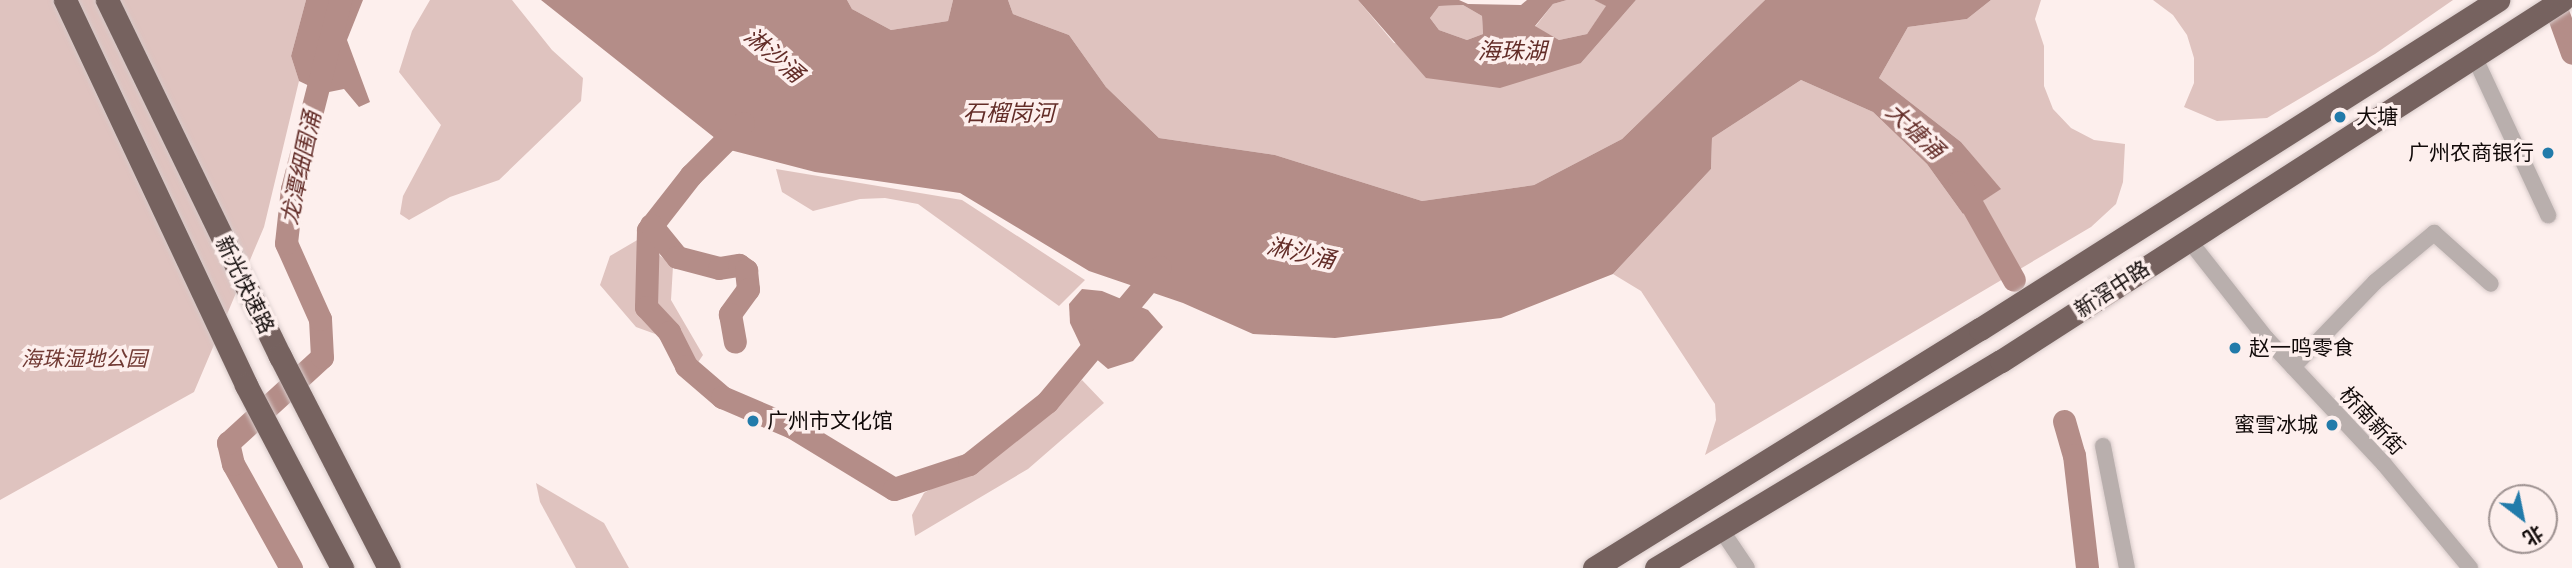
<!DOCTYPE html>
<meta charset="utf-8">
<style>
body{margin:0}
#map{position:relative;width:2572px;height:568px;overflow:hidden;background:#fdefed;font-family:"Crimson Pro","Noto Sans SC",serif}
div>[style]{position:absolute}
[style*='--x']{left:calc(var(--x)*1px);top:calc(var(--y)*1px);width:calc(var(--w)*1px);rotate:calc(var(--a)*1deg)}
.green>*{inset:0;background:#dfc3bf}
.water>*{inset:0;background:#b48d88}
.river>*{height:23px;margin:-11.5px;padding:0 11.5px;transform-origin:11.5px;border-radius:11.5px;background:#b48d88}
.roads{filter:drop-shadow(0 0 2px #d7cac9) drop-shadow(0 0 2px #d7cac9)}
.minor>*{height:16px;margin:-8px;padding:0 8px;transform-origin:8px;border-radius:8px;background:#b9afad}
.highway>*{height:23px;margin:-11.5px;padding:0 11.5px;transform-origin:11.5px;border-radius:11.5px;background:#76625f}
.dots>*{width:19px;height:19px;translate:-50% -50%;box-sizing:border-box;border:4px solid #fdefed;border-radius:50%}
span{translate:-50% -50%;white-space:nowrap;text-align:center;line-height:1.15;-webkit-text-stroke:7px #fdefed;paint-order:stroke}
.poi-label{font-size:21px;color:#110a09}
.left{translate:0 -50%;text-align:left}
.right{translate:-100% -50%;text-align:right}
.street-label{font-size:21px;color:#110a09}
.park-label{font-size:21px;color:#713a34;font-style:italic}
.water-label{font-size:23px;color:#632d28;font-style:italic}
.north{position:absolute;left:2488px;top:484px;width:70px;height:70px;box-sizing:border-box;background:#fdefed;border:2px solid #9f9392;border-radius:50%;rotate:148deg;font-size:19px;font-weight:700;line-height:28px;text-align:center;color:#110a09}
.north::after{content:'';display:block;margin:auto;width:24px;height:32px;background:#227baa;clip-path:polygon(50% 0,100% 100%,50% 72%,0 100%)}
</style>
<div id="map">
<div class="green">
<i style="clip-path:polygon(0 0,306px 0,291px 56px,299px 81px,264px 227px,194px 392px,0 500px)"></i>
<i style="clip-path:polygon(430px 0,512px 0,552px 50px,583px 78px,581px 101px,499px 180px,450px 197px,409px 220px,400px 214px,403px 196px,441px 125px,399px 72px,412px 31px)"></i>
<i style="clip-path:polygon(847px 0,953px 0,948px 21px,891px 30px,852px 9px)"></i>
<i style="clip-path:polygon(1008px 0,1358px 0,1394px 43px,1581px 63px,1636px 0,1765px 0,1622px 139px,1534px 185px,1422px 201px,1275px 155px,1159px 138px,1106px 87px,1069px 35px,1013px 14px)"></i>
<i style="clip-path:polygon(1567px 0,1594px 0,1607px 6px,1587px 34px,1559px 40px,1535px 27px,1553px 4px)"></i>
<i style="clip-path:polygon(1991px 0,2041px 0,2035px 19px,2044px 46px,2044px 86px,2053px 109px,2071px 128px,2094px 140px,2125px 144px,2123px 182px,2116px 204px,2091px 227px,1705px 455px,1716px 420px,1715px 404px,1641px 291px,1613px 274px,1711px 169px,1712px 138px,1801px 80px,1873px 112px,1927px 164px,1963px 214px,2000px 189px,1961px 142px,1879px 78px,1908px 27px,1967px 19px)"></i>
<i style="clip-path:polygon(2153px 0,2453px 0,2375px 54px,2267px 118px,2217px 121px,2184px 107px,2194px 83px,2194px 58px,2187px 35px,2173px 15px)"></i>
<i style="clip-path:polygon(1463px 5px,1482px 16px,1483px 34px,1467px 40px,1439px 30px,1430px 18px,1439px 6px)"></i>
<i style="clip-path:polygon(776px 169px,962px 200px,1085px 280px,1059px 306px,918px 204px,885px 198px,860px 199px,813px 211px,782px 192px)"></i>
<i style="clip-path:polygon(639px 239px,673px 266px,671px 300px,703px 355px,686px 380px,658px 335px,636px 327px,600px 285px,610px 256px)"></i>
<i style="clip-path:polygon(1082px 380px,1104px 403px,1028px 469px,915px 536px,912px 515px,924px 493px,995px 452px)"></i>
<i style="clip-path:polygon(536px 483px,604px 523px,629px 568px,576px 568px,540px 502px)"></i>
</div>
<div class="water">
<i style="clip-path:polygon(306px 0,363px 0,347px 40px,370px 102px,359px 107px,344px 89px,324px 93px,299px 81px,291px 56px)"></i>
<i style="clip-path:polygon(541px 0,847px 0,852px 9px,891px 30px,948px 21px,953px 0,1008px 0,1013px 14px,1069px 35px,1106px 87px,1159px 138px,1275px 155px,1422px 201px,1534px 185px,1622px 139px,1765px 0,1991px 0,1967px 19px,1908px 27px,1879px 78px,1961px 142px,2001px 189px,1963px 214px,1927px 164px,1873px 112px,1801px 80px,1712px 138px,1711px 169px,1613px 274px,1501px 318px,1335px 338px,1253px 334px,1183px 303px,1089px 271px,960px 193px,815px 172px,730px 150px)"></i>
<i style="clip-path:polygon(evenodd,1358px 0,1459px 0,1468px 4px,1521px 5px,1527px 0,1567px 0,1553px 4px,1535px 26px,1559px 40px,1587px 34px,1606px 6px,1594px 0,1636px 0,1581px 63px,1500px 88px,1426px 78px,1358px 0,1463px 5px,1482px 16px,1483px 34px,1467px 40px,1439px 30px,1430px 18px,1439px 6px,1463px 5px)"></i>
<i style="clip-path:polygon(1082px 289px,1102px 291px,1148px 310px,1163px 327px,1133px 361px,1108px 369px,1081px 346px,1070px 323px,1069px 304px)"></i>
</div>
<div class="river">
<i style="--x:2553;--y:0;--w:56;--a:70.3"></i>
<i style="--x:743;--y:123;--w:74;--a:135"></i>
<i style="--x:691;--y:175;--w:70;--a:128"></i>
<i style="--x:648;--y:230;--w:77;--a:91.5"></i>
<i style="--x:646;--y:307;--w:34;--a:47"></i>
<i style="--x:669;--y:332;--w:38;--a:63"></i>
<i style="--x:686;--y:366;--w:48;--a:40.7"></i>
<i style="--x:722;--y:397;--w:76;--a:23.2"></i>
<i style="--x:792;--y:427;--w:119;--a:31.3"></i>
<i style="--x:894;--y:489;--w:79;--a:-18.4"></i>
<i style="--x:969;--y:464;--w:100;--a:-38.5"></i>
<i style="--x:1047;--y:402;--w:176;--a:-50.1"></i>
<i style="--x:1959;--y:182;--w:112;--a:60.7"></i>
<i style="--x:651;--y:225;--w:41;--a:50.9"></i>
<i style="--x:677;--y:257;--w:43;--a:14.7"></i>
<i style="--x:719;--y:268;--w:20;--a:-9"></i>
<i style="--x:739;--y:265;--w:9;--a:36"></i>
<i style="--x:746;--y:270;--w:19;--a:84"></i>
<i style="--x:748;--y:289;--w:31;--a:126"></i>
<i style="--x:730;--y:314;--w:28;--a:80"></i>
<i style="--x:2064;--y:421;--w:35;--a:74"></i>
<i style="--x:2074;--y:455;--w:114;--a:83.4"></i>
<i style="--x:291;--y:568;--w:119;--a:-119.1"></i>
<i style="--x:233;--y:464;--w:22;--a:-103"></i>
<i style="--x:228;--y:443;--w:127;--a:-42.5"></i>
<i style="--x:322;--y:357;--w:38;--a:-93"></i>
<i style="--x:320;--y:319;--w:83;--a:-114.1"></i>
<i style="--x:286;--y:243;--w:54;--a:-83.7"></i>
<i style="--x:292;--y:189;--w:195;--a:-75.7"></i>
</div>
<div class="roads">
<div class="minor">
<i style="--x:2473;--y:54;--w:178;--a:65"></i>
<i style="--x:2188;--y:239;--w:126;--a:51.8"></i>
<i style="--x:2266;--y:338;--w:173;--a:46.9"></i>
<i style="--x:2384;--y:464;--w:135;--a:50.4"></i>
<i style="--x:2293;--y:367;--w:118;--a:-46"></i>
<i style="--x:2375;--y:282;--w:77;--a:-39.7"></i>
<i style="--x:2434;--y:233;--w:76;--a:41.8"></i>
<i style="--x:2103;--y:446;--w:124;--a:78.9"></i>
<i style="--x:1720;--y:528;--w:48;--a:56"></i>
</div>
<div class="highway">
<i style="--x:65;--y:0;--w:425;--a:64.8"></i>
<i style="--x:246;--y:385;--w:207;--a:62.3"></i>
<i style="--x:107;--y:0;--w:396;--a:64.1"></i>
<i style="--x:280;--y:356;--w:238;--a:62.8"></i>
<i style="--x:1594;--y:568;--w:454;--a:-31.8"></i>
<i style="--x:1980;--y:329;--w:614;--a:-32.42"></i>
<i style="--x:1656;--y:568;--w:402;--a:-31"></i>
<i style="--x:2001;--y:361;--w:667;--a:-32.76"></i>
</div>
</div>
<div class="dots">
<i style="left:2340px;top:117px;background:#227baa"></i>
<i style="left:2548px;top:153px;background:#227baa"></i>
<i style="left:2235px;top:348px;background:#227baa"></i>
<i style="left:753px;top:421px;background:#227baa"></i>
<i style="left:2332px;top:425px;background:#227baa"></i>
</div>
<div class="poi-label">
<span class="left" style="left:2356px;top:117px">大塘</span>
<span class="right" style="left:2534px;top:153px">广州农商银行</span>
<span class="left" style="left:2249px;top:348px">赵一鸣零食</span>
<span class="left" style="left:767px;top:421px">广州市文化馆</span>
<span class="right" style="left:2318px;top:425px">蜜雪冰城</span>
</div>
<div class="street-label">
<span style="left:245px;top:285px;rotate:64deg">新光快速路</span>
<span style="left:2112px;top:289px;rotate:-33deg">新滘中路</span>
<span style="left:2372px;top:421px;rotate:47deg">桥南新街</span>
</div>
<div class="park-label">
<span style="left:84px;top:359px">海珠湿地公园</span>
</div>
<div class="water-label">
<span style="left:1512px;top:51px">海珠湖</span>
<span style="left:774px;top:55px;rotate:41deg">淋沙涌</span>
<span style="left:1009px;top:113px">石榴岗河</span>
<span style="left:1915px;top:131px;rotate:43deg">大塘涌</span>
<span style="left:301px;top:168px;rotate:-78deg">龙潭细围涌</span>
<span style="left:1301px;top:253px;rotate:13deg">淋沙涌</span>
</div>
<div class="north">北</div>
</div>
